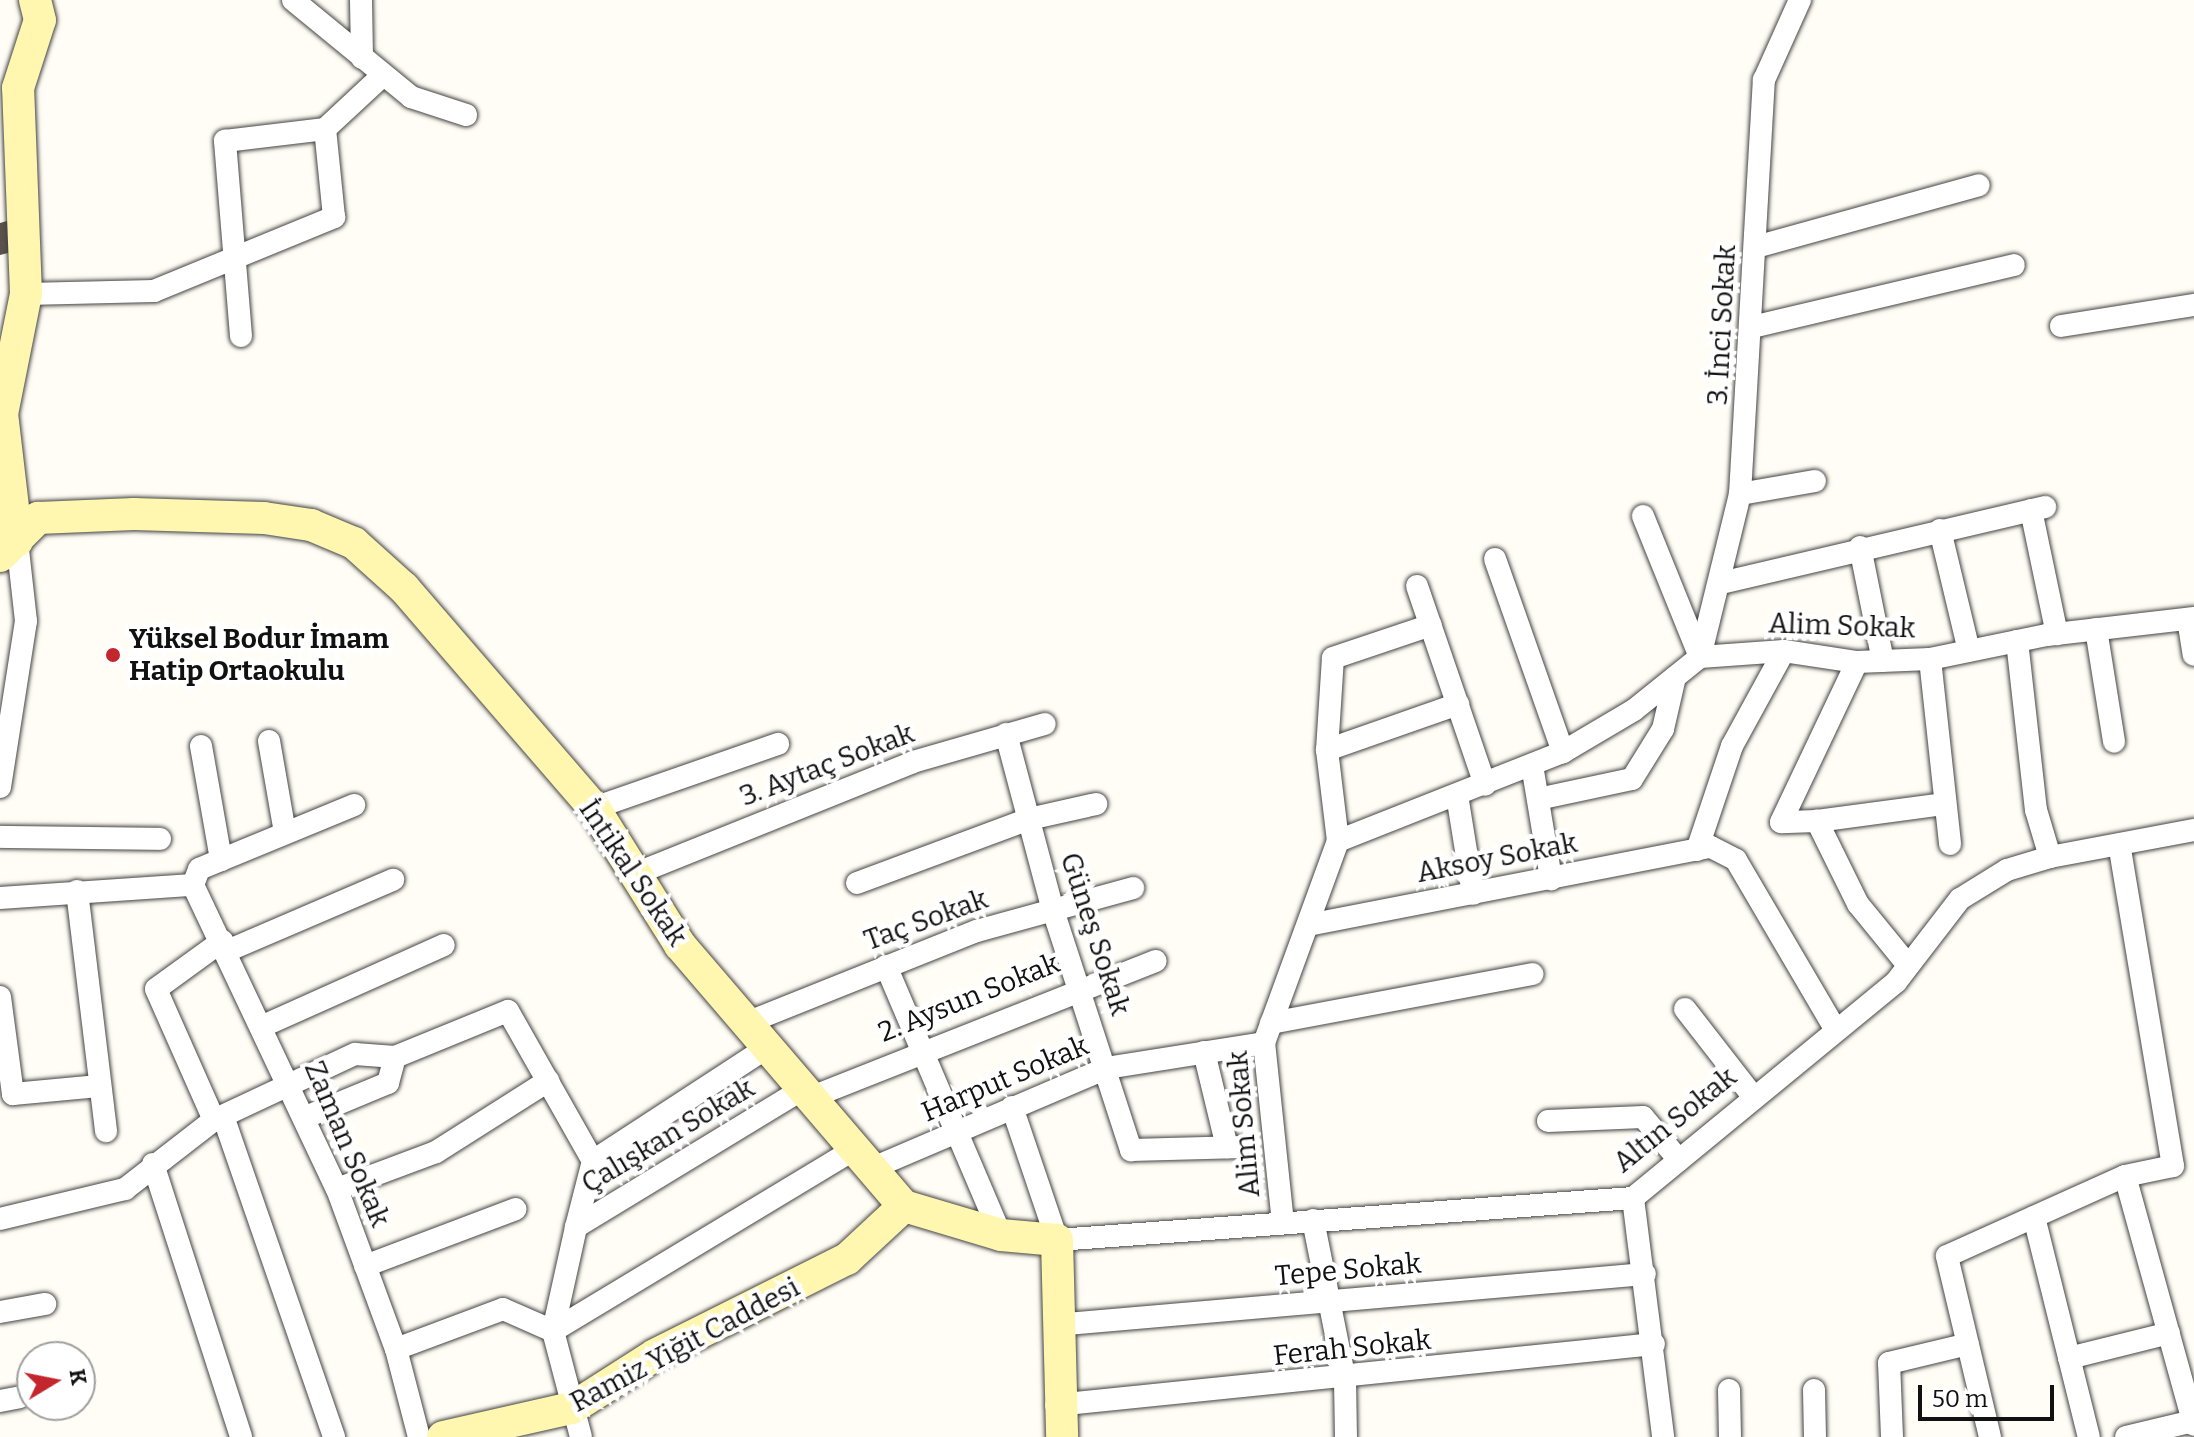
<!DOCTYPE html>
<meta charset="utf-8">
<style>
body{margin:0}
#map{position:relative;width:2194px;height:1437px;overflow:hidden;background:#fffdf5;font-family:Bitter,serif}
div>[style]{position:absolute}
[style*='--x']{left:calc(var(--x)*1px);top:calc(var(--y)*1px);width:calc(var(--w)*1px);rotate:calc(var(--a)*1deg)}
.building>*{inset:0;background:#5a524d}
.roads{filter:drop-shadow(0 0 2px #444) drop-shadow(0 0 2px #444)}
.street>*{height:22px;margin:-11px;padding:0 11px;transform-origin:11px;border-radius:11px;background:#fff}
.secondary>*{height:32px;margin:-16px;padding:0 16px;transform-origin:16px;border-radius:16px;background:#fff6b0}
.dots>*{width:22px;height:22px;translate:-50% -50%;box-sizing:border-box;border:4px solid #fff;border-radius:50%}
span{translate:-50% -50%;white-space:nowrap;text-align:center;line-height:1.15;-webkit-text-stroke:8px #fff;paint-order:stroke}
.street-label{font-size:28px;color:#111}
.poi-label{font-size:28px;color:#111;font-weight:700}
.left{translate:0 -50%;text-align:left}
.north{position:absolute;left:16px;top:1341px;width:80px;height:80px;box-sizing:border-box;background:#fff;border:2px solid #a0a0a0;border-radius:50%;rotate:80deg;font-size:22px;font-weight:700;line-height:32px;text-align:center;color:#111}
.north::after{content:'';display:block;margin:auto;width:28px;height:36px;background:#c4262e;clip-path:polygon(50% 0,100% 100%,50% 72%,0 100%)}
.scale{position:absolute;left:1918px;top:1385px;width:136px;height:36px;box-sizing:border-box;border:4px solid #111;border-top:0;padding-left:10px;font-size:24px;line-height:28px;white-space:nowrap;color:#111;-webkit-text-stroke:6px #fff;paint-order:stroke}
</style>
<div id="map">
<div class="building">
<i style="clip-path:polygon(7px 221px,16px 251px,0 255px,0 223px)"></i>
</div>
<div class="roads">
<div class="street">
<i style="--x:293;--y:0;--w:153;--a:39.4"></i>
<i style="--x:411;--y:97;--w:58;--a:18.1"></i>
<i style="--x:361;--y:0;--w:58;--a:89"></i>
<i style="--x:1756;--y:247;--w:231;--a:-15.5"></i>
<i style="--x:26;--y:294;--w:128;--a:-1.3"></i>
<i style="--x:154;--y:291;--w:195;--a:-22.3"></i>
<i style="--x:334;--y:217;--w:88;--a:-95.8"></i>
<i style="--x:2061;--y:326;--w:135;--a:-9"></i>
<i style="--x:1752;--y:327;--w:269;--a:-13.3"></i>
<i style="--x:241;--y:336;--w:196;--a:-94.7"></i>
<i style="--x:225;--y:141;--w:101;--a:-6.8"></i>
<i style="--x:325;--y:129;--w:78;--a:-42.9"></i>
<i style="--x:1740;--y:494;--w:76;--a:-9.8"></i>
<i style="--x:2031;--y:510;--w:127;--a:78.2"></i>
<i style="--x:1643;--y:516;--w:152;--a:68"></i>
<i style="--x:1940;--y:530;--w:124;--a:76.5"></i>
<i style="--x:1860;--y:547;--w:116;--a:78.6"></i>
<i style="--x:1495;--y:559;--w:205;--a:70.6"></i>
<i style="--x:1721;--y:583;--w:333;--a:-13.2"></i>
<i style="--x:1417;--y:586;--w:210;--a:71.1"></i>
<i style="--x:2188;--y:619;--w:36;--a:81"></i>
<i style="--x:2096;--y:629;--w:114;--a:80.9"></i>
<i style="--x:2017;--y:641;--w:170;--a:83.6"></i>
<i style="--x:2036;--y:810;--w:49;--a:73.4"></i>
<i style="--x:1700;--y:657;--w:168;--a:-76.2"></i>
<i style="--x:1740;--y:494;--w:415;--a:-86.7"></i>
<i style="--x:1764;--y:80;--w:88;--a:-65.8"></i>
<i style="--x:1930;--y:659;--w:186;--a:83.8"></i>
<i style="--x:1006;--y:734;--w:179;--a:75.1"></i>
<i style="--x:1052;--y:907;--w:256;--a:72"></i>
<i style="--x:1131;--y:1150;--w:112;--a:-1.5"></i>
<i style="--x:269;--y:741;--w:93;--a:80.1"></i>
<i style="--x:201;--y:746;--w:116;--a:80"></i>
<i style="--x:1327;--y:750;--w:139;--a:-19.3"></i>
<i style="--x:1532;--y:765;--w:116;--a:80.5"></i>
<i style="--x:0;--y:787;--w:168;--a:-81.1"></i>
<i style="--x:26;--y:621;--w:81;--a:-96.4"></i>
<i style="--x:1457;--y:795;--w:100;--a:80.8"></i>
<i style="--x:1538;--y:799;--w:96;--a:-12"></i>
<i style="--x:1632;--y:779;--w:59;--a:-58.2"></i>
<i style="--x:1663;--y:729;--w:53;--a:-77"></i>
<i style="--x:594;--y:808;--w:195;--a:-19.2"></i>
<i style="--x:1817;--y:821;--w:36;--a:178"></i>
<i style="--x:1781;--y:822;--w:177;--a:-64.6"></i>
<i style="--x:0;--y:837;--w:160;--a:0.7"></i>
<i style="--x:1338;--y:841;--w:92;--a:-96.9"></i>
<i style="--x:1327;--y:750;--w:92;--a:-86.3"></i>
<i style="--x:1333;--y:658;--w:103;--a:-18.6"></i>
<i style="--x:1697;--y:850;--w:110;--a:-71.4"></i>
<i style="--x:1732;--y:746;--w:108;--a:-61.3"></i>
<i style="--x:635;--y:874;--w:300;--a:-21.9"></i>
<i style="--x:913;--y:762;--w:137;--a:-16.1"></i>
<i style="--x:857;--y:883;--w:184;--a:-20.4"></i>
<i style="--x:1029;--y:819;--w:69;--a:-12.6"></i>
<i style="--x:193;--y:885;--w:336;--a:64.7"></i>
<i style="--x:337;--y:1189;--w:171;--a:69.8"></i>
<i style="--x:396;--y:1349;--w:91;--a:75.4"></i>
<i style="--x:193;--y:885;--w:17;--a:-69"></i>
<i style="--x:199;--y:869;--w:168;--a:-22.4"></i>
<i style="--x:77;--y:891;--w:242;--a:83.1"></i>
<i style="--x:0;--y:898;--w:193;--a:-3.9"></i>
<i style="--x:1308;--y:925;--w:410;--a:-11"></i>
<i style="--x:1711;--y:847;--w:28;--a:27"></i>
<i style="--x:1736;--y:860;--w:196;--a:59.6"></i>
<i style="--x:227;--y:951;--w:181;--a:-23.2"></i>
<i style="--x:1907;--y:964;--w:77;--a:-129.2"></i>
<i style="--x:1858;--y:904;--w:93;--a:-116.3"></i>
<i style="--x:1817;--y:821;--w:129;--a:-7.6"></i>
<i style="--x:886;--y:966;--w:293;--a:66.9"></i>
<i style="--x:0;--y:997;--w:98;--a:82.4"></i>
<i style="--x:13;--y:1094;--w:86;--a:-5.3"></i>
<i style="--x:1685;--y:1009;--w:109;--a:52.1"></i>
<i style="--x:1271;--y:1023;--w:266;--a:-10.6"></i>
<i style="--x:744;--y:1024;--w:251;--a:-21.8"></i>
<i style="--x:977;--y:931;--w:162;--a:-15.4"></i>
<i style="--x:263;--y:1026;--w:198;--a:-24.1"></i>
<i style="--x:1204;--y:1052;--w:98;--a:76.4"></i>
<i style="--x:807;--y:1099;--w:375;--a:-21.6"></i>
<i style="--x:1012;--y:1107;--w:140;--a:71.3"></i>
<i style="--x:1057;--y:1240;--w:578;--a:-4.17"></i>
<i style="--x:1633;--y:1198;--w:340;--a:-39.4"></i>
<i style="--x:1896;--y:982;--w:105;--a:-52.4"></i>
<i style="--x:1960;--y:899;--w:55;--a:-31.7"></i>
<i style="--x:2007;--y:870;--w:45;--a:-16.8"></i>
<i style="--x:2050;--y:857;--w:147;--a:-10.6"></i>
<i style="--x:223;--y:1116;--w:340;--a:70.9"></i>
<i style="--x:306;--y:1117;--w:89;--a:-22.5"></i>
<i style="--x:388;--y:1083;--w:27;--a:-75"></i>
<i style="--x:214;--y:1120;--w:143;--a:-113.9"></i>
<i style="--x:156;--y:989;--w:82;--a:-36"></i>
<i style="--x:1548;--y:1121;--w:95;--a:-2.4"></i>
<i style="--x:1643;--y:1117;--w:56;--a:50.1"></i>
<i style="--x:153;--y:1164;--w:287;--a:72.1"></i>
<i style="--x:868;--y:1170;--w:260;--a:-23.1"></i>
<i style="--x:1107;--y:1068;--w:159;--a:-9"></i>
<i style="--x:2125;--y:1176;--w:258;--a:74.5"></i>
<i style="--x:337;--y:1189;--w:106;--a:-20.5"></i>
<i style="--x:436;--y:1152;--w:133;--a:-32.4"></i>
<i style="--x:1633;--y:1198;--w:241;--a:82.8"></i>
<i style="--x:2034;--y:1217;--w:227;--a:76"></i>
<i style="--x:0;--y:1219;--w:129;--a:-13.5"></i>
<i style="--x:125;--y:1189;--w:113;--a:-37.8"></i>
<i style="--x:214;--y:1120;--w:156;--a:-25.1"></i>
<i style="--x:355;--y:1054;--w:40;--a:4.3"></i>
<i style="--x:395;--y:1057;--w:122;--a:-22.2"></i>
<i style="--x:508;--y:1011;--w:172;--a:60.5"></i>
<i style="--x:1313;--y:1220;--w:163;--a:78.7"></i>
<i style="--x:1345;--y:1380;--w:57;--a:89"></i>
<i style="--x:1283;--y:1223;--w:181;--a:-96"></i>
<i style="--x:1264;--y:1043;--w:215;--a:-69.9"></i>
<i style="--x:1338;--y:841;--w:242;--a:-21.6"></i>
<i style="--x:1563;--y:752;--w:82;--a:-30.6"></i>
<i style="--x:1634;--y:710;--w:85;--a:-38.8"></i>
<i style="--x:1700;--y:657;--w:84;--a:-4.1"></i>
<i style="--x:1784;--y:651;--w:74;--a:8.6"></i>
<i style="--x:1857;--y:662;--w:73;--a:-2.4"></i>
<i style="--x:1930;--y:659;--w:119;--a:-11.6"></i>
<i style="--x:2047;--y:635;--w:148;--a:-6.6"></i>
<i style="--x:576;--y:1227;--w:68;--a:-75.6"></i>
<i style="--x:593;--y:1161;--w:205;--a:-33.1"></i>
<i style="--x:365;--y:1266;--w:161;--a:-20.7"></i>
<i style="--x:0;--y:1312;--w:46;--a:-10.1"></i>
<i style="--x:1055;--y:1325;--w:592;--a:-4.94"></i>
<i style="--x:396;--y:1349;--w:114;--a:-20.5"></i>
<i style="--x:503;--y:1309;--w:55;--a:23.7"></i>
<i style="--x:553;--y:1331;--w:348;--a:-31.1"></i>
<i style="--x:2069;--y:1358;--w:103;--a:-14"></i>
<i style="--x:1729;--y:1390;--w:47;--a:88.8"></i>
<i style="--x:1814;--y:1390;--w:47;--a:88.8"></i>
<i style="--x:0;--y:1401;--w:20;--a:-11"></i>
<i style="--x:1056;--y:1405;--w:601;--a:-5.82"></i>
<i style="--x:581;--y:1437;--w:110;--a:-104.8"></i>
<i style="--x:553;--y:1331;--w:107;--a:-77.5"></i>
<i style="--x:576;--y:1227;--w:262;--a:-31.3"></i>
<i style="--x:1892;--y:1437;--w:74;--a:-92.3"></i>
<i style="--x:1889;--y:1363;--w:81;--a:-13.5"></i>
<i style="--x:1990;--y:1437;--w:186;--a:-103.4"></i>
<i style="--x:1947;--y:1256;--w:195;--a:-24.2"></i>
<i style="--x:2125;--y:1176;--w:49;--a:-11.8"></i>
<i style="--x:2173;--y:1166;--w:326;--a:-99.5"></i>
<i style="--x:2126;--y:1437;--w:69;--a:-13.4"></i>
</div>
<div class="secondary">
<i style="--x:17;--y:541;--w:128;--a:-96.7"></i>
<i style="--x:2;--y:414;--w:122;--a:-78.7"></i>
<i style="--x:26;--y:294;--w:206;--a:-92.2"></i>
<i style="--x:18;--y:88;--w:71;--a:-72.1"></i>
<i style="--x:40;--y:20;--w:21;--a:-104"></i>
<i style="--x:0;--y:556;--w:54;--a:-45"></i>
<i style="--x:38;--y:518;--w:96;--a:-2.4"></i>
<i style="--x:134;--y:514;--w:130;--a:1.8"></i>
<i style="--x:264;--y:518;--w:48;--a:8.5"></i>
<i style="--x:311;--y:525;--w:47;--a:22.7"></i>
<i style="--x:354;--y:543;--w:67;--a:42"></i>
<i style="--x:404;--y:588;--w:291;--a:49.2"></i>
<i style="--x:594;--y:808;--w:162;--a:57.9"></i>
<i style="--x:680;--y:945;--w:344;--a:49.4"></i>
<i style="--x:904;--y:1206;--w:101;--a:16.6"></i>
<i style="--x:1001;--y:1235;--w:56;--a:5.1"></i>
<i style="--x:1057;--y:1240;--w:197;--a:88.5"></i>
<i style="--x:443;--y:1437;--w:132;--a:-12.7"></i>
<i style="--x:572;--y:1408;--w:98;--a:-32.6"></i>
<i style="--x:655;--y:1355;--w:215;--a:-26.6"></i>
<i style="--x:847;--y:1259;--w:78;--a:-42.9"></i>
</div>
</div>
<div class="dots">
<i style="left:113px;top:655px;background:#c4262e"></i>
</div>
<div class="street-label">
<span style="left:1722px;top:325px;rotate:-87deg">3. İnci Sokak</span>
<span style="left:1842px;top:626px;rotate:2deg">Alim Sokak</span>
<span style="left:827px;top:765px;rotate:-21deg">3. Aytaç Sokak</span>
<span style="left:1497px;top:858px;rotate:-11deg">Aksoy Sokak</span>
<span style="left:633px;top:873px;rotate:56deg">İntikal Sokak</span>
<span style="left:926px;top:920px;rotate:-20deg">Taç Sokak</span>
<span style="left:1095px;top:934px;rotate:72deg">Güneş Sokak</span>
<span style="left:969px;top:998px;rotate:-22deg">2. Aysun Sokak</span>
<span style="left:1005px;top:1079px;rotate:-23deg">Harput Sokak</span>
<span style="left:1675px;top:1120px;rotate:-39deg">Altın Sokak</span>
<span style="left:1244px;top:1124px;rotate:-95deg">Alim Sokak</span>
<span style="left:668px;top:1136px;rotate:-31deg">Çalışkan Sokak</span>
<span style="left:347px;top:1144px;rotate:67deg">Zaman Sokak</span>
<span style="left:1348px;top:1270px;rotate:-5deg">Tepe Sokak</span>
<span style="left:685px;top:1345px;rotate:-28deg">Ramiz Yiğit Caddesi</span>
<span style="left:1352px;top:1348px;rotate:-6deg">Ferah Sokak</span>
</div>
<div class="poi-label">
<span class="left" style="left:129px;top:655px">Yüksel Bodur İmam<br>Hatip Ortaokulu</span>
</div>
<div class="north">K</div>
<div class="scale">50 m</div>
</div>
